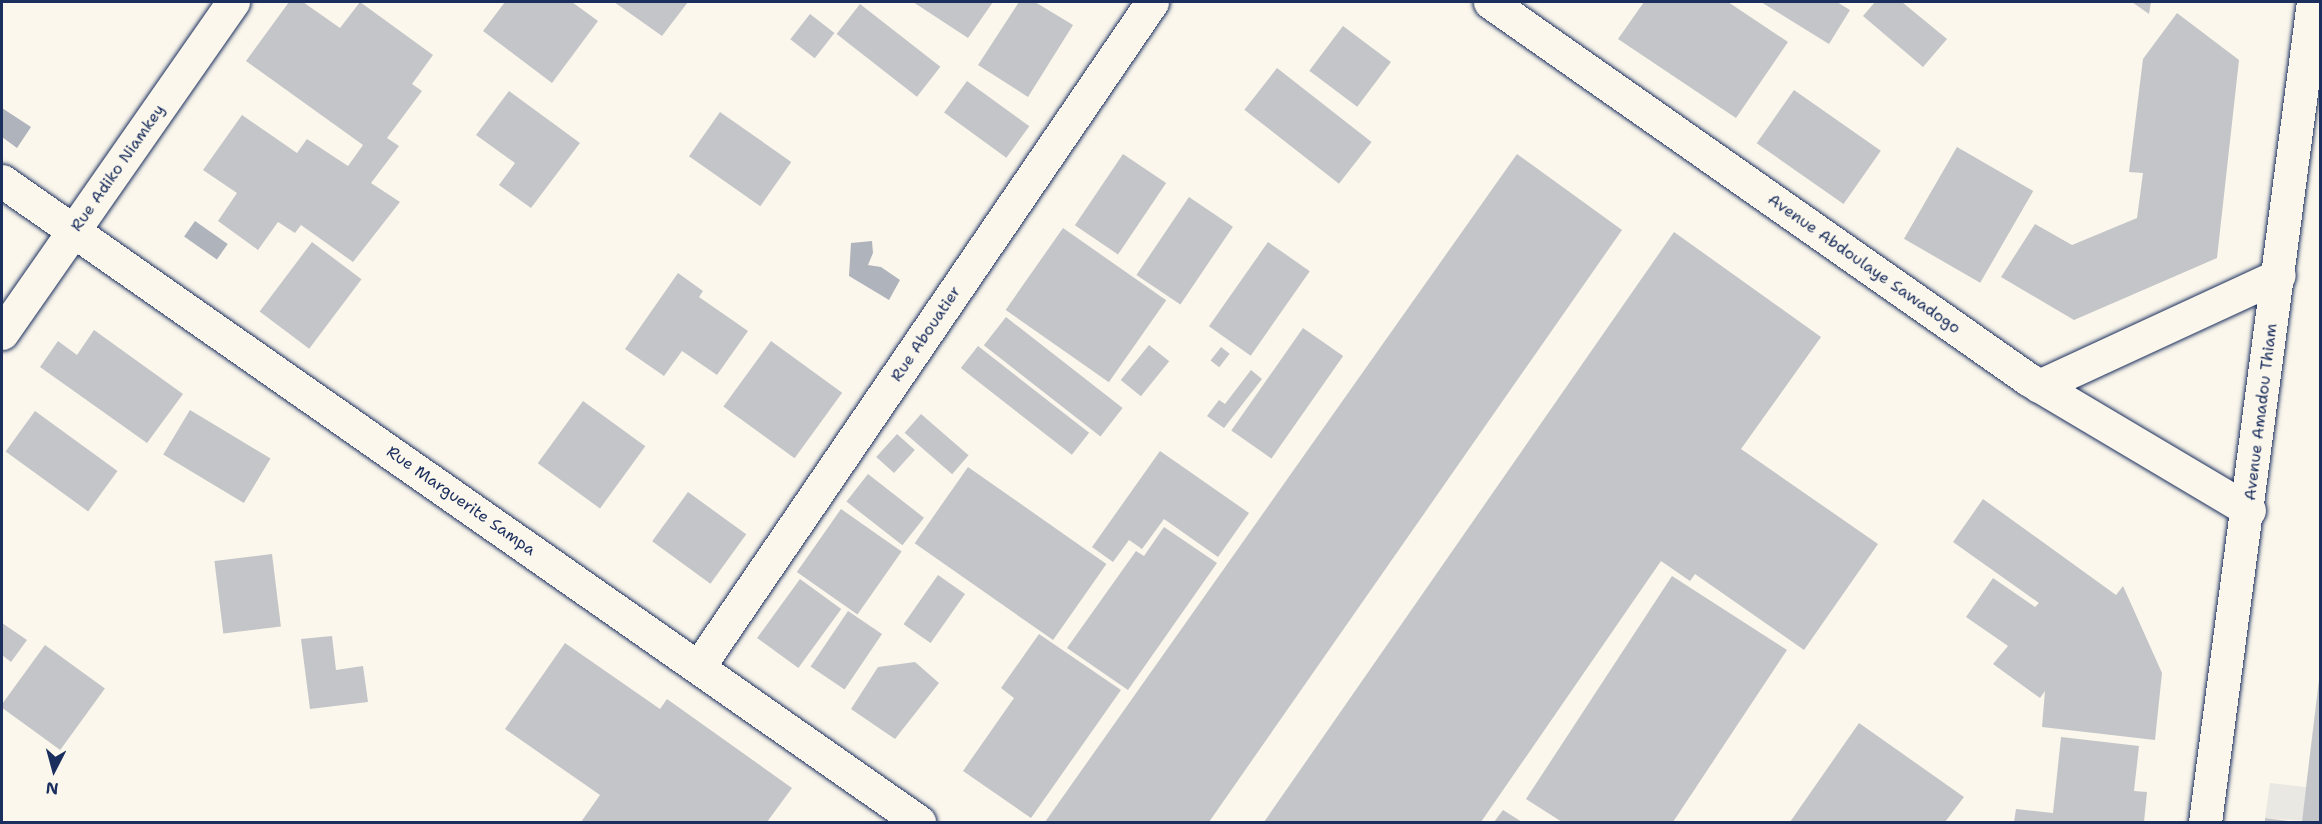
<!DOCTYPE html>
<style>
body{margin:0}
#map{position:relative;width:2322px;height:824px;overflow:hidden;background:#fbf7ec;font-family:"Shantell Sans",sans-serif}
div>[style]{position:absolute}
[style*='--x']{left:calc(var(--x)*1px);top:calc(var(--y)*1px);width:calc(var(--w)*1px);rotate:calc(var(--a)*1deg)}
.built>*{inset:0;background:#eae8e2}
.water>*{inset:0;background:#afb3bb;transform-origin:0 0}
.building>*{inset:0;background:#c3c5c9;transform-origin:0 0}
.roads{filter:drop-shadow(0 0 2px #1b2f5e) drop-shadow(0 0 2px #1b2f5e)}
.street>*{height:33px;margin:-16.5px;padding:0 16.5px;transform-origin:16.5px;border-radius:16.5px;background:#fbf7ec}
.secondary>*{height:33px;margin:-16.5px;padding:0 16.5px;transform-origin:16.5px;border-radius:16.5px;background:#fbf7ec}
span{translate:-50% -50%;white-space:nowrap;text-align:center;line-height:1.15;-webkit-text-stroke:5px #fbf7ec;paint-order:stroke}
.street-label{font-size:16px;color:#1b2f5e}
.frame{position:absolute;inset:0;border:3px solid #1b2f5e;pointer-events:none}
.north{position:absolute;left:24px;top:740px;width:60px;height:60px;-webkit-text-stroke:4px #fbf7ec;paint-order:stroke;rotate:186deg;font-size:16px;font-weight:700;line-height:24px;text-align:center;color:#1b2f5e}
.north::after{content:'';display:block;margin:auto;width:21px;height:27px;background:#1b2f5e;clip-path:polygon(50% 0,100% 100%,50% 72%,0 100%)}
</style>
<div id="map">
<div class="built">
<i style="clip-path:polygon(2320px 669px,2320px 822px,2265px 818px,2270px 783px,2306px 787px)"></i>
</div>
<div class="water">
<i style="clip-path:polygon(2px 108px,31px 127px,17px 148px,2px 137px)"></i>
<i style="left:195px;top:221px;width:40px;height:19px;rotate:35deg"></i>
<i style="clip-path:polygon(872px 241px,873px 253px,868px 265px,881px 267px,900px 280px,889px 300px,849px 276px,851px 243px)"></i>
</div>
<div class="building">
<i style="clip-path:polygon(289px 2px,303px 2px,340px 28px,360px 2px,433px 55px,412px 84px,422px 91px,387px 138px,399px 146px,371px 183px,400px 202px,353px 262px,301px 225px,295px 233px,278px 222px,258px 250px,218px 221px,237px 193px,203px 170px,242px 115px,297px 153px,307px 139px,348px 166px,363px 145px,246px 61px)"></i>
<i style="clip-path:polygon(505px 2px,572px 2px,598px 21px,552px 83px,483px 31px)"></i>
<i style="clip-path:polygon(614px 2px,688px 2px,662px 36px)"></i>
<i style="clip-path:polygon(913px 2px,993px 2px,968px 38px)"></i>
<i style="clip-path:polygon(1019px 2px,1035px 2px,1073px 25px,1028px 97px,978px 65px)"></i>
<i style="clip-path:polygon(1644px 2px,1728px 2px,1788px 42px,1736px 118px,1618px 39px)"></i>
<i style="clip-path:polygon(1761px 2px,1837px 2px,1850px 10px,1829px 44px)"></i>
<i style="clip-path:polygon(1875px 2px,1902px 2px,1947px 39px,1923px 67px,1863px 16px)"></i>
<i style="clip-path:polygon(2132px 2px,2151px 2px,2149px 14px)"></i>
<i style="left:860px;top:4px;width:102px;height:38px;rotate:38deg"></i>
<i style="clip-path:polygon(2177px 13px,2239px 60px,2217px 258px,2074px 320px,2001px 277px,2035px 224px,2072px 245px,2137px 218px,2143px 173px,2129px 172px,2143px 59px)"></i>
<i style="left:810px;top:14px;width:31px;height:32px;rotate:38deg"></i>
<i style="left:1343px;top:26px;width:60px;height:56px;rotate:37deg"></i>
<i style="left:1277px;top:68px;width:120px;height:53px;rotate:38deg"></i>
<i style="left:967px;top:81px;width:77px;height:39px;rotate:36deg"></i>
<i style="left:1794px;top:90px;width:106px;height:65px;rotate:35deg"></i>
<i style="clip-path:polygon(509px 91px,580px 143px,531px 208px,499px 185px,515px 163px,476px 135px)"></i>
<i style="left:720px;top:112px;width:87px;height:54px;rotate:35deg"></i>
<i style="left:1957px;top:147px;width:88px;height:106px;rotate:30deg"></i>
<i style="left:1123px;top:154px;width:52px;height:86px;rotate:34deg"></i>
<i style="clip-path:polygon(1517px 154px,1622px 230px,1209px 822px,1045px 822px)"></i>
<i style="left:1189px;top:197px;width:53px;height:94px;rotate:34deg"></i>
<i style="left:1063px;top:228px;width:126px;height:100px;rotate:35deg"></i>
<i style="clip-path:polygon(1674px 232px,1821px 337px,1741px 449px,1878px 544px,1804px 650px,1695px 574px,1690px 581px,1661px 561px,1481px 822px,1264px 822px)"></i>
<i style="left:312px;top:242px;width:62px;height:87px;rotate:37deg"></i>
<i style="left:1268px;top:242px;width:51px;height:103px;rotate:35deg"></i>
<i style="clip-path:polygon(678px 273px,703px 291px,699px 297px,748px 331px,717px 375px,682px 351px,664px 376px,625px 349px)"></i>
<i style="left:1006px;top:317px;width:148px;height:36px;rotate:38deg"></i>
<i style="left:1303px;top:328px;width:49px;height:125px;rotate:35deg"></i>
<i style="clip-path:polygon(94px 330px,183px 394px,147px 443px,40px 367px,58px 341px,77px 355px)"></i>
<i style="left:771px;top:341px;width:88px;height:81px;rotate:36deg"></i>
<i style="left:1149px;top:345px;width:26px;height:45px;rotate:39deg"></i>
<i style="left:978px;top:346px;width:141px;height:28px;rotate:38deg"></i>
<i style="left:1221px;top:347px;width:11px;height:17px;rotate:38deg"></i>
<i style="clip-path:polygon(1251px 370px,1262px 379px,1224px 428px,1207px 416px,1219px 400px,1225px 404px)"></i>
<i style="left:583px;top:401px;width:77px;height:77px;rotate:36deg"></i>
<i style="left:190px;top:410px;width:94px;height:52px;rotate:31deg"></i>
<i style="left:35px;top:411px;width:102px;height:50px;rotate:36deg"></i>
<i style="left:921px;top:414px;width:63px;height:25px;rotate:41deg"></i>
<i style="left:897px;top:434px;width:24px;height:31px;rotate:42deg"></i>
<i style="clip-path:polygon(1160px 451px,1249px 513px,1218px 557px,1164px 519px,1142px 549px,1129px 540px,1113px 562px,1092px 547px)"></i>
<i style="left:968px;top:467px;width:169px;height:93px;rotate:35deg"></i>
<i style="left:868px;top:474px;width:71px;height:35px;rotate:38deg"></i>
<i style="left:688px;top:492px;width:72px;height:61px;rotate:36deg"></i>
<i style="clip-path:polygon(1983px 499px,2116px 595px,2123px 586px,2162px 673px,2155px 740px,2042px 727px,2045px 691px,2040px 698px,1993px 664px,2008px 646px,1966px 617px,1993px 578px,2035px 607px,2039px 603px,1953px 542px)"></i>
<i style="left:841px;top:509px;width:74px;height:77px;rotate:35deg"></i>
<i style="clip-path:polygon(1164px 527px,1217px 563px,1128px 690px,1067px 648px,1136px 551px,1144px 556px)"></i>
<i style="left:272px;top:554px;width:73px;height:58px;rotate:83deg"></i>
<i style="left:938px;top:575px;width:33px;height:60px;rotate:35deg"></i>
<i style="clip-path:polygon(1672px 576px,1787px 650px,1673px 822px,1562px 822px,1526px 799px)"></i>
<i style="left:800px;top:579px;width:51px;height:73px;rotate:36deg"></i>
<i style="left:848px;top:611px;width:41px;height:67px;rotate:34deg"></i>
<i style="clip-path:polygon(2px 623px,27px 640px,11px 662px,2px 655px)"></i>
<i style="clip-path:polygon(1039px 634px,1121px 690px,1031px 818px,963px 771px,1014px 698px,1001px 688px)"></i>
<i style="clip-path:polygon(332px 636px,336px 670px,363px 666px,368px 702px,310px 709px,301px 639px)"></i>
<i style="clip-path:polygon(565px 643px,660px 709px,667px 699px,792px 788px,767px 822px,581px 822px,600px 795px,505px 729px)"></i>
<i style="left:45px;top:645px;width:74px;height:76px;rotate:36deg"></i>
<i style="clip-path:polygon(915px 662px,939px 683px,895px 739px,851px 709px,878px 667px)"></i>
<i style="clip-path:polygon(2319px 681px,2320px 822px,2302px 822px,2306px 788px)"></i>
<i style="clip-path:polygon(1859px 723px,1964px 797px,1945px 822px,1790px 822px)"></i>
<i style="clip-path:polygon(2061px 737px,2139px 746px,2134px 791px,2147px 792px,2144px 822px,2014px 822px,2016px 809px,2053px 813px)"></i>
<i style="clip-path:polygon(1503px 810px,1522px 822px,1494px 822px)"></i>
<i style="clip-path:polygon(2265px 818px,2289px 821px,2289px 822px,2265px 822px)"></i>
</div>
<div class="roads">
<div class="street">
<i style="--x:1490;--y:2;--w:657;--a:35.02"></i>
<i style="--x:2028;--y:379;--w:257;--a:30.7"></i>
<i style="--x:2;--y:181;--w:1119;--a:34.95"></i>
<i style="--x:2;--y:333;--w:404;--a:-55.1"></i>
<i style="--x:2039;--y:386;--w:264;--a:-24.8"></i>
<i style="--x:699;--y:666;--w:804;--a:-55.7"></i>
</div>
<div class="secondary">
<i style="--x:2205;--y:822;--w:827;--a:-82.5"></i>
</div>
</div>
<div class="street-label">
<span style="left:118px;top:168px;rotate:-55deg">Rue Adiko Niamkey</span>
<span style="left:1864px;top:264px;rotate:35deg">Avenue Abdoulaye Sawadogo</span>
<span style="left:926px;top:334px;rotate:-56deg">Rue Abouatier</span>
<span style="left:2261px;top:412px;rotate:-83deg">Avenue Amadou Thiam</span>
<span style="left:461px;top:501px;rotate:35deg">Rue Marguerite Sampa</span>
</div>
<div class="frame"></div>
<div class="north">N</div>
</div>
